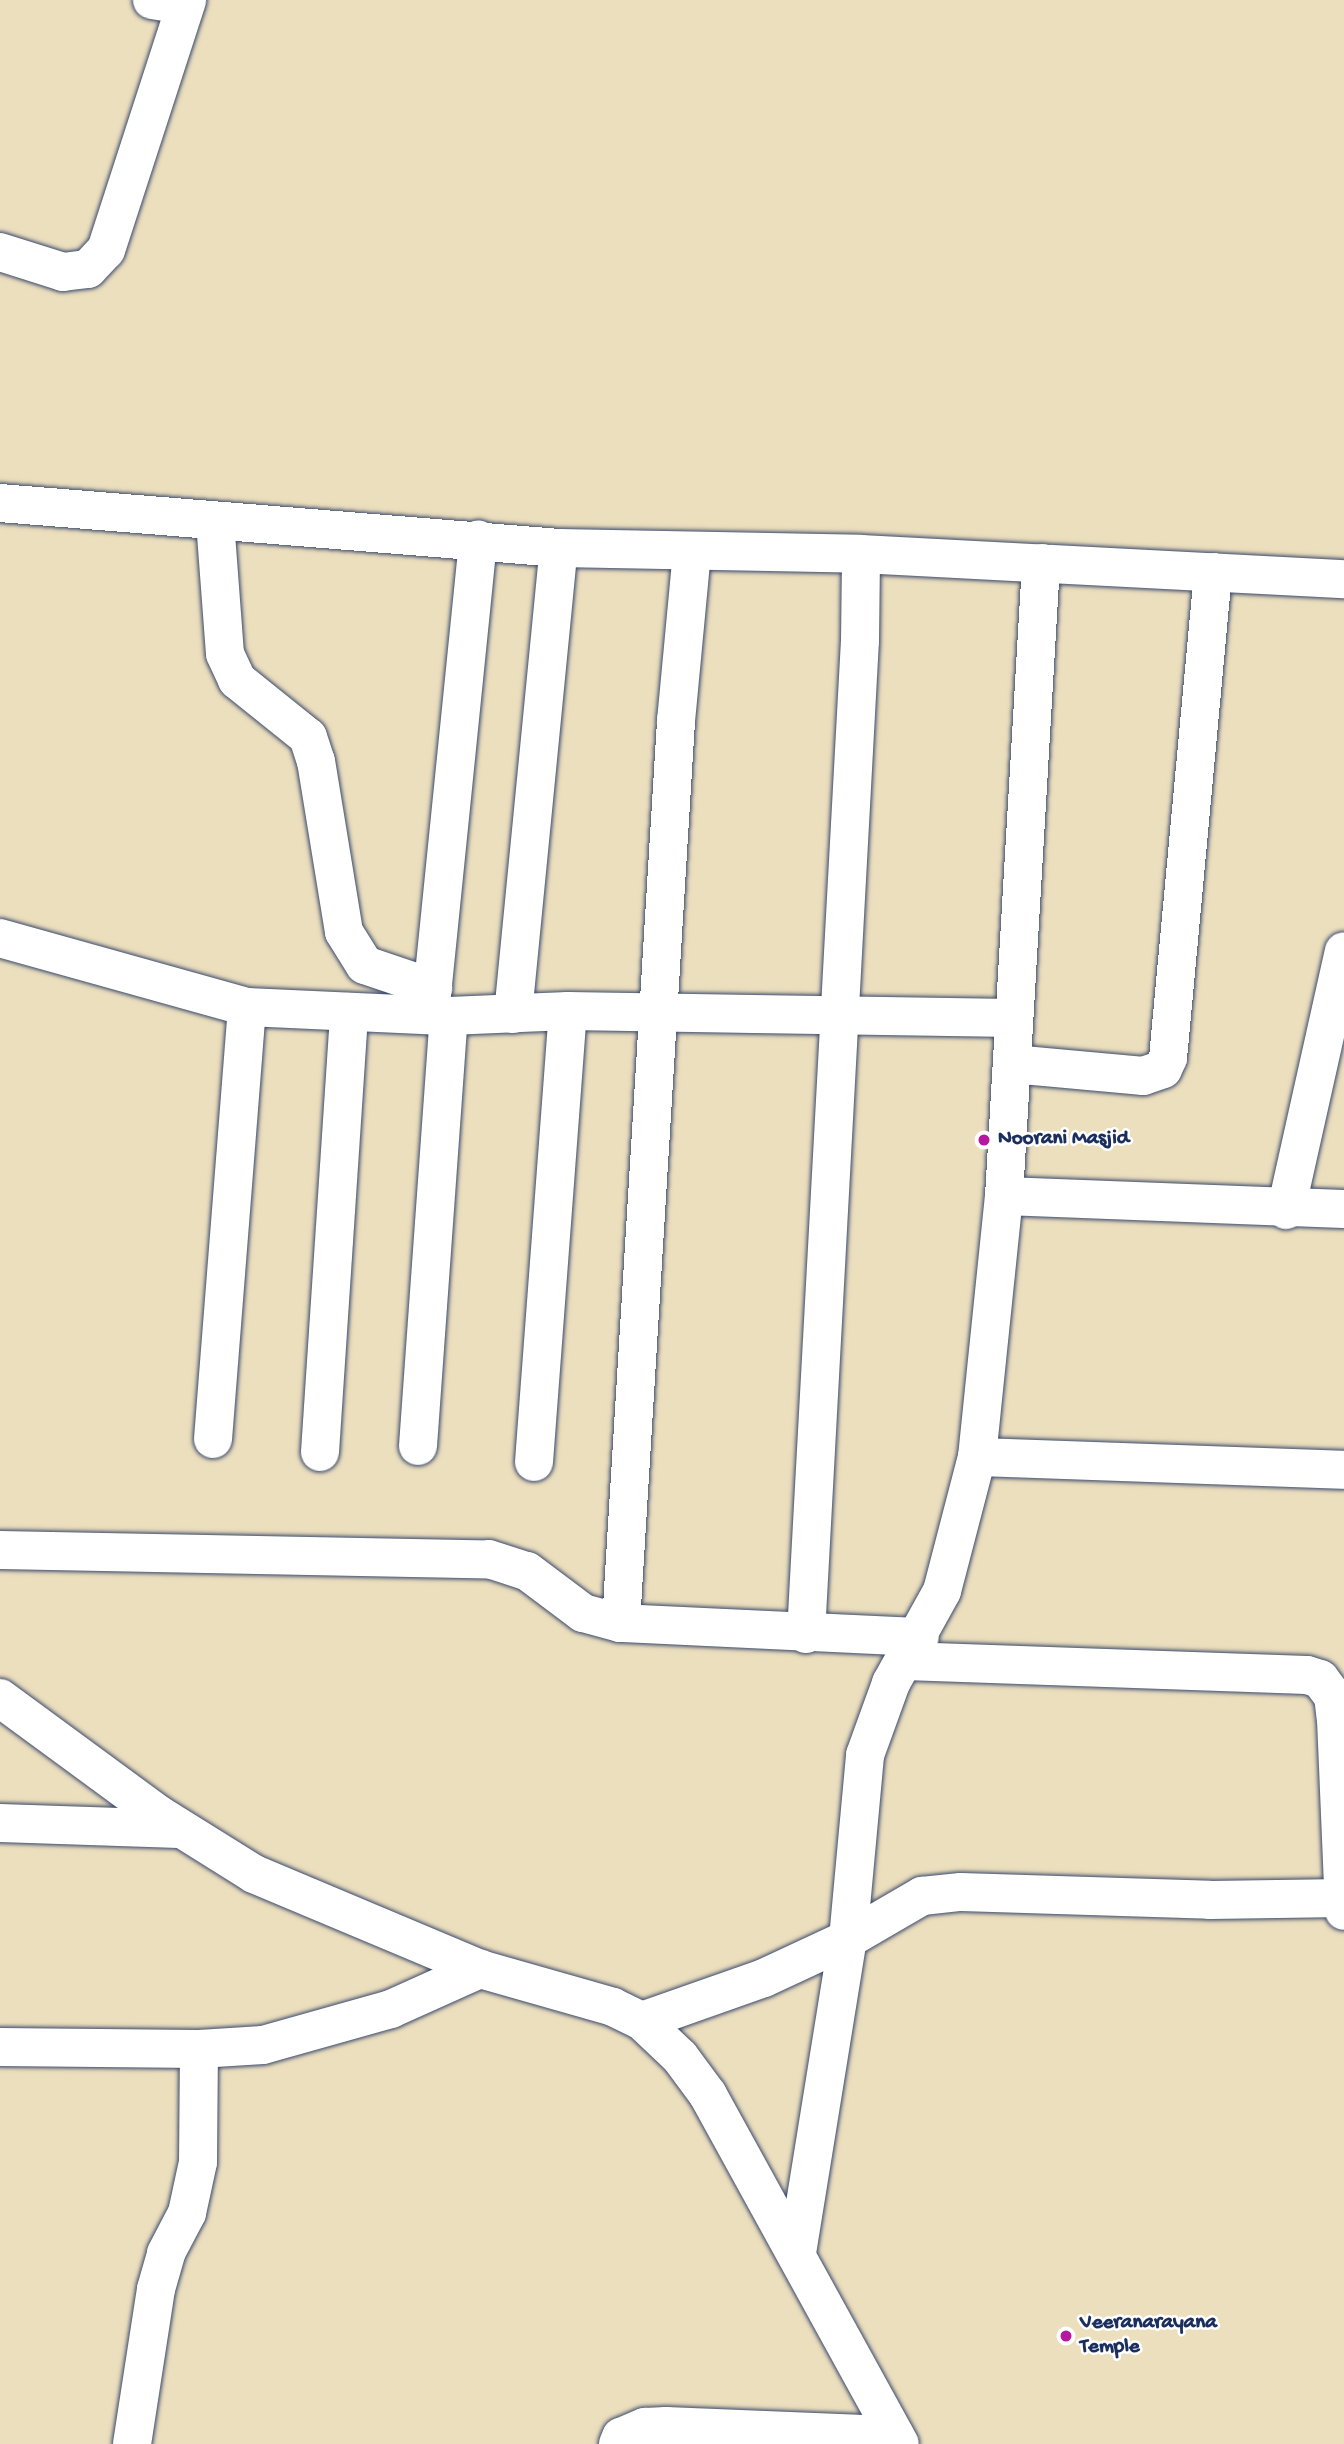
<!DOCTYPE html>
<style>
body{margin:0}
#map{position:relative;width:1344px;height:2444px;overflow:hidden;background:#ecdfbe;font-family:"Gochi Hand",sans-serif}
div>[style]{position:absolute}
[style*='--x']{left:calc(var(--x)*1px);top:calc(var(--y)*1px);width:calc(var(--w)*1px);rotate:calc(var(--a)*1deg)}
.roads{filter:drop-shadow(0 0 2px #3a496c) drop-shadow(0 0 2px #3a496c)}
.minor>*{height:38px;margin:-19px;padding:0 19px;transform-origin:19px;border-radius:19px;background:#fff}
.dots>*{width:19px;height:19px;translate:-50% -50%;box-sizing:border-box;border:4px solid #fff;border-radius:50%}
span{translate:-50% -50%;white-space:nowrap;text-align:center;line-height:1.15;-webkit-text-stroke:5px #fff;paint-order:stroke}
.poi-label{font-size:21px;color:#1b2f5e;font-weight:700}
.left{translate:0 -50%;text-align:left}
</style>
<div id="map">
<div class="roads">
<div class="minor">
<i style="--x:152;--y:0;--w:33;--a:9"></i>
<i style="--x:0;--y:252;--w:66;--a:17.6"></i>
<i style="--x:63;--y:272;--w:25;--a:-7"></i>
<i style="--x:88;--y:269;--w:26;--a:-47"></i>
<i style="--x:106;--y:250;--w:263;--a:-72"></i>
<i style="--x:0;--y:503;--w:561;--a:4.6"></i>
<i style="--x:559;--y:548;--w:302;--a:1.1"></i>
<i style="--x:861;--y:554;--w:484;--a:3"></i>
<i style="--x:215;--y:521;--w:133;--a:85.7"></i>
<i style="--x:225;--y:654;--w:29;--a:65"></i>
<i style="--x:237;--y:680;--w:91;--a:38.8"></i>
<i style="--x:308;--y:737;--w:25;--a:72"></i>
<i style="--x:316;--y:761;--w:173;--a:80.7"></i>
<i style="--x:344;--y:932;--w:39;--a:58"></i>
<i style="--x:365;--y:965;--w:72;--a:18.7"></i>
<i style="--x:0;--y:938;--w:256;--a:15.6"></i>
<i style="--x:247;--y:1007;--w:202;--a:2.6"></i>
<i style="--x:449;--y:1016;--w:119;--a:-2.4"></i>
<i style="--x:568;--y:1011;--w:446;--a:0.9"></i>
<i style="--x:430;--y:1014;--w:477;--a:-84.2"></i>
<i style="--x:513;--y:1014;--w:468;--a:-84.4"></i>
<i style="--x:1012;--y:1064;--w:132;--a:5.2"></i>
<i style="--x:1143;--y:1076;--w:21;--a:-19"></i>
<i style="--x:1163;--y:1069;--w:12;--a:-66"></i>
<i style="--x:1168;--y:1058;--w:488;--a:-84.7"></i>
<i style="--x:1004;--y:1196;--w:340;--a:2.2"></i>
<i style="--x:1286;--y:1210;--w:265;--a:-77.4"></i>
<i style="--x:213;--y:1439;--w:433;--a:-85.5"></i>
<i style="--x:418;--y:1446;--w:431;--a:-85.9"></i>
<i style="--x:320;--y:1452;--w:441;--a:-86.2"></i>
<i style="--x:977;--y:1457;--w:367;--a:2"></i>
<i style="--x:534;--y:1462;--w:452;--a:-85.7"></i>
<i style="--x:0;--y:1550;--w:489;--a:1.1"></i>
<i style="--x:489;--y:1559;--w:40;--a:18"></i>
<i style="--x:527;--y:1571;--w:70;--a:36.9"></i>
<i style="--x:583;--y:1613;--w:39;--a:15"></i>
<i style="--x:621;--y:1623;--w:299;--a:2.7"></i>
<i style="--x:621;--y:1623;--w:904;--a:-86.51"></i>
<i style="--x:676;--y:721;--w:170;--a:-84.6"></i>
<i style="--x:806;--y:1634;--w:994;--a:-86.89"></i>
<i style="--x:860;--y:641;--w:87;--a:-89.3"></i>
<i style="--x:905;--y:1661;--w:402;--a:2"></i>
<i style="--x:1307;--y:1675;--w:14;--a:17"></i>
<i style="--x:1320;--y:1679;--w:21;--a:53"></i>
<i style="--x:1333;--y:1696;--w:23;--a:83"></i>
<i style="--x:1336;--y:1719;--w:192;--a:87.6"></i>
<i style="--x:0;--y:1698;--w:196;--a:36.3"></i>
<i style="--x:158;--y:1814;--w:113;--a:32"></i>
<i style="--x:254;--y:1874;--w:245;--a:22.8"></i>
<i style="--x:480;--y:1969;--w:138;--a:15.9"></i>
<i style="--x:613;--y:2007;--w:32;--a:26"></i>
<i style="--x:642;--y:2021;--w:52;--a:43.5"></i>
<i style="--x:680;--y:2057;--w:47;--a:53.6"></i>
<i style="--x:708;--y:2095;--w:398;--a:61.2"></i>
<i style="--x:0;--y:1823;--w:179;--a:1.9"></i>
<i style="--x:642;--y:2021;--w:129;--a:-19.4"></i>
<i style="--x:764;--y:1978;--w:93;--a:-24.9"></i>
<i style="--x:848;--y:1939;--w:86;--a:-30.2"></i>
<i style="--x:922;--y:1896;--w:39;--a:-6"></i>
<i style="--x:961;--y:1892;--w:249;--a:1.8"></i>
<i style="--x:1210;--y:1900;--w:134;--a:-0.9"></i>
<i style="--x:0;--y:2047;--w:199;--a:0.6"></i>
<i style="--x:199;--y:2049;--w:64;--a:-3.6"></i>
<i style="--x:263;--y:2045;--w:133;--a:-15.7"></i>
<i style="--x:391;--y:2009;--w:98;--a:-24.2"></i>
<i style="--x:797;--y:2253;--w:318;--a:-80.8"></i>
<i style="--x:848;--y:1939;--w:185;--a:-84.7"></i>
<i style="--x:865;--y:1755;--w:77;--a:-70.1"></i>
<i style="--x:891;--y:1683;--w:105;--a:-61"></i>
<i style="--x:942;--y:1591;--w:138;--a:-75.4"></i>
<i style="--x:977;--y:1457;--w:262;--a:-84.1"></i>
<i style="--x:1004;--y:1196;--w:634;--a:-86.65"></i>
<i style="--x:132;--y:2444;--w:157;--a:-81.2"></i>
<i style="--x:156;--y:2289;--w:37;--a:-74"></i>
<i style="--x:166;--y:2253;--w:45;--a:-62.3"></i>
<i style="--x:187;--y:2213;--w:52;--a:-77.8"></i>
<i style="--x:198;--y:2162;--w:113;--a:-89.5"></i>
<i style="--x:618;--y:2444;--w:8;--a:-67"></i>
<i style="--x:621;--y:2437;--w:26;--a:-23"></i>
<i style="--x:645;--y:2427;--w:21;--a:-3"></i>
<i style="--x:666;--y:2426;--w:229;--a:2.3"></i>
</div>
</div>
<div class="dots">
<i style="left:984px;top:1140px;background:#b5179e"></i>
<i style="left:1066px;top:2336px;background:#b5179e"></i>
</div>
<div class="poi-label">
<span class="left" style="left:998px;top:1140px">Noorani Masjid</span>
<span class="left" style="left:1080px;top:2336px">Veeranarayana<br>Temple</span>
</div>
</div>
